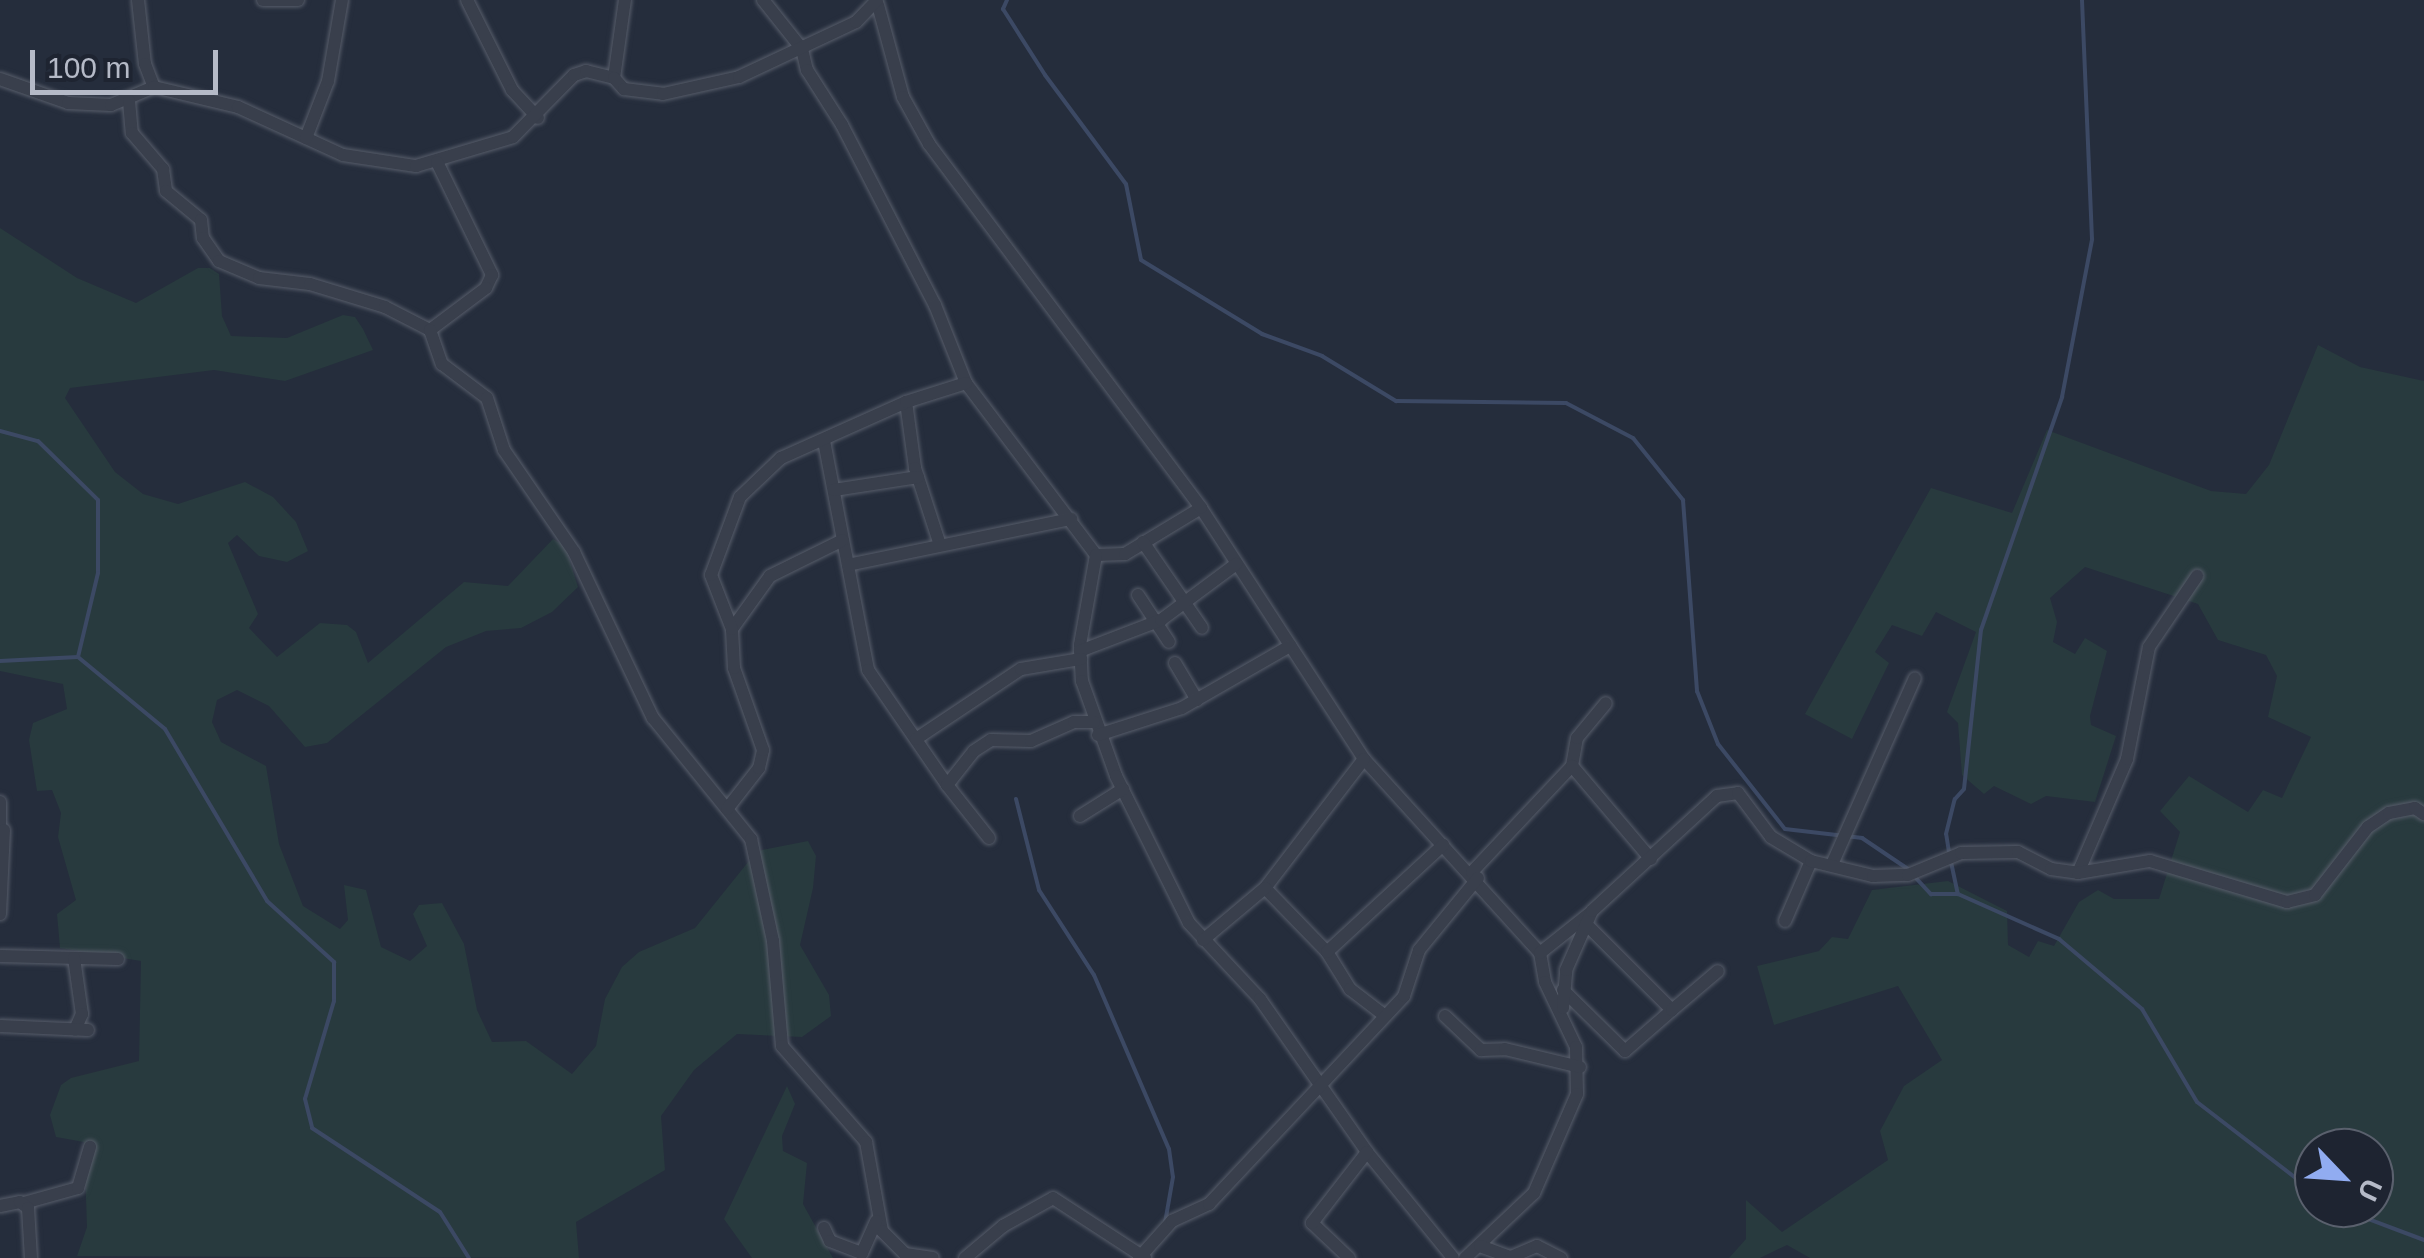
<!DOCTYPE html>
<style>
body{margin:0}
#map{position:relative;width:2424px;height:1258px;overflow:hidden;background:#252d3c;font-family:Helvetica,sans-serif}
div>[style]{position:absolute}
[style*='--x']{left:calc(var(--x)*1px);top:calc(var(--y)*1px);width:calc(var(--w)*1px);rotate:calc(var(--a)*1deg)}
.green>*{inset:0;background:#283a3e}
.stream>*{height:4px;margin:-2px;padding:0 2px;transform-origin:2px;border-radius:2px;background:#3c4964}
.roads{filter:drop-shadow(0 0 2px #575d6a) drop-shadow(0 0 2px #575d6a)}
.minor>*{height:12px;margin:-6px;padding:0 6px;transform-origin:6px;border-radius:6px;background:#393f4c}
span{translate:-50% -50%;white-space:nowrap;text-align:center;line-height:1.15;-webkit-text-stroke:9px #1e2431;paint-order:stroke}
.north{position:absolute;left:2294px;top:1128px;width:100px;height:100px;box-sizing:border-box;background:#1e2431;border:2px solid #5a606d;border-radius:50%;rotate:115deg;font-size:28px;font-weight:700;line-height:40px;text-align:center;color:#b5bac7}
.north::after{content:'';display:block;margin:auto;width:35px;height:45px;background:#91acf1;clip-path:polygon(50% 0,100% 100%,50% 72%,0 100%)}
.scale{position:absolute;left:30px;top:50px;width:188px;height:45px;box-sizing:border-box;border:5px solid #b5bac7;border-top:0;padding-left:12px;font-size:30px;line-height:35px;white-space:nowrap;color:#b5bac7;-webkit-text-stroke:8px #1e2431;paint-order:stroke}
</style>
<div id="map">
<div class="green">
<i style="clip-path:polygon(0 228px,77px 278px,136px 303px,198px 268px,210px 268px,219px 274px,222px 316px,231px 336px,287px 338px,343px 315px,355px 317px,363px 329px,373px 350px,285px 381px,214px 370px,70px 388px,65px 398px,115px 472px,143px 494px,178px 504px,245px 482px,273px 497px,296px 522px,308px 551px,287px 562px,259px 556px,237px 535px,228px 543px,258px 614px,249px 628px,277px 657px,320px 623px,347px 625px,356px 632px,368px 663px,464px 582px,508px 586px,553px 539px,565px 546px,578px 587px,552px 612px,521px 628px,486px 631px,446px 647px,327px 743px,305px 747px,269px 706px,237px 690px,217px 700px,212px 722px,221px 742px,266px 766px,279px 844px,303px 906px,340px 929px,348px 920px,344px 885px,366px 890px,381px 947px,410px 961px,427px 946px,413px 914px,419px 905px,442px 903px,464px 944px,477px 1010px,492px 1042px,526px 1041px,572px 1074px,596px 1046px,605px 999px,622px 967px,639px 952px,695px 928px,757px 851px,808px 841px,816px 856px,813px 888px,800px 945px,829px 995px,831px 1016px,802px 1037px,737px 1034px,694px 1070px,661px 1116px,665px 1170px,576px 1222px,579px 1258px,77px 1256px,87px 1227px,84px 1142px,56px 1137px,50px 1115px,61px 1085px,71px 1078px,139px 1061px,141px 961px,60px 948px,57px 914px,76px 900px,58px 837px,61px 813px,52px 790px,37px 791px,29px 740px,33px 723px,67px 709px,63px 684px,0 671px)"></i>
<i style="clip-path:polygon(evenodd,2318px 345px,2360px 367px,2424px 381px,2424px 1258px,1810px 1258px,1787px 1245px,1760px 1258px,1729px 1258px,1746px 1239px,1746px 1200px,1782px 1232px,1888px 1160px,1880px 1131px,1904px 1086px,1942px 1060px,1898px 986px,1774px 1025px,1757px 966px,1819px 951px,1832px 937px,1848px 939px,1872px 890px,1948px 881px,2007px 911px,2008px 945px,2029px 957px,2038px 941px,2054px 946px,2079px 902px,2098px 890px,2114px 899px,2159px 899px,2180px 832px,2160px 811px,2189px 776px,2248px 812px,2263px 790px,2282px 798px,2311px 737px,2268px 717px,2277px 676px,2266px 655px,2218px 640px,2198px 604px,2085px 567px,2050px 598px,2057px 622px,2053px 642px,2075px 654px,2085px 638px,2107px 651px,2090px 716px,2091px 725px,2116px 736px,2095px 802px,2046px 796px,2031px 804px,1994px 786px,1984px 794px,1962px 775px,1958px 723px,1947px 712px,1976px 632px,1936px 612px,1922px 636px,1892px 625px,1875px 652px,1889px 663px,1852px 739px,1805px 714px,1931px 488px,2012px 513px,2047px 430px,2211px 491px,2246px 494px,2269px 465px,2318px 345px,2314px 1148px,2374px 1148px,2374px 1208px,2314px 1208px,2314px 1148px)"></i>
<i style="clip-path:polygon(787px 1086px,795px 1104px,782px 1136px,783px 1151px,807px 1163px,803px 1204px,833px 1258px,752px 1258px,724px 1219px)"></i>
</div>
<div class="stream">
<i style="--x:1007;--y:0;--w:10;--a:114"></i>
<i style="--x:1003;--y:9;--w:78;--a:57.5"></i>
<i style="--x:1045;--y:75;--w:136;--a:53.4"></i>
<i style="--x:1126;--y:184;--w:77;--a:78.8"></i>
<i style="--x:1141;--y:260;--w:142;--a:31.4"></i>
<i style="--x:1262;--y:334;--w:64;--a:20.1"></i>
<i style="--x:1322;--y:356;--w:87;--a:31.3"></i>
<i style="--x:1396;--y:401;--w:170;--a:0.7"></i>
<i style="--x:1566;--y:403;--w:76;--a:27.6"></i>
<i style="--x:1633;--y:438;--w:80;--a:51.1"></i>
<i style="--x:1683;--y:500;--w:192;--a:85.8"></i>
<i style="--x:1697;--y:691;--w:57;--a:68.4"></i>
<i style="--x:1718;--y:744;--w:108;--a:51.8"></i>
<i style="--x:1785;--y:829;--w:78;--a:6.7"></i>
<i style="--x:1862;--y:838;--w:55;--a:34"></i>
<i style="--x:0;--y:431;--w:39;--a:15"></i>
<i style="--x:38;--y:441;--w:84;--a:44.5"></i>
<i style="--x:98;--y:500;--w:73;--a:90"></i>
<i style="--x:98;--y:573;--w:86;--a:103.4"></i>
<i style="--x:0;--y:661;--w:78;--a:-2.9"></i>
<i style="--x:78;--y:657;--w:113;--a:39.6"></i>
<i style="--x:165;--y:729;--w:200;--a:59.3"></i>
<i style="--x:267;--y:901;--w:91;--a:42.3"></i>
<i style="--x:334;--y:962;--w:39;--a:90"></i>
<i style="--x:334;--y:1001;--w:102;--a:106.5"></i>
<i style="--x:305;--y:1099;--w:30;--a:76"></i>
<i style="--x:312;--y:1128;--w:153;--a:33.3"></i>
<i style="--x:440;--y:1212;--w:54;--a:57.8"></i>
<i style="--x:1016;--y:799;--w:94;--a:75.8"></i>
<i style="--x:1039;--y:890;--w:101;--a:57.1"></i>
<i style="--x:1094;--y:975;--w:189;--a:66.7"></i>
<i style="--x:1169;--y:1149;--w:28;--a:82"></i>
<i style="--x:1173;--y:1177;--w:47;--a:99.9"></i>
<i style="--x:1949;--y:852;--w:18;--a:-99"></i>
<i style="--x:1946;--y:834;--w:36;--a:-76"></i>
<i style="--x:1955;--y:799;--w:13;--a:-48"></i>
<i style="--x:1964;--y:789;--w:160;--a:-83.9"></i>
<i style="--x:1981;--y:630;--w:247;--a:-70.8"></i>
<i style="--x:2062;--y:397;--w:161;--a:-79.2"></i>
<i style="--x:2092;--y:239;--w:239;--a:-92.4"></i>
<i style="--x:1951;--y:862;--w:33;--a:78"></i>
<i style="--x:1958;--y:894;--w:111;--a:24"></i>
<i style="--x:2059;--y:939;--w:109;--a:40.1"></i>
<i style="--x:2142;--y:1009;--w:108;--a:59.4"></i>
<i style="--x:2197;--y:1102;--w:148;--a:37.6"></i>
<i style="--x:1914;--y:876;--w:25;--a:47"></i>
<i style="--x:1931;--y:894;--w:27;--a:0"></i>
<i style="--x:2339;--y:1208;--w:91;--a:20.6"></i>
</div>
<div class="roads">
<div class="minor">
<i style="--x:138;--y:0;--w:64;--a:83.8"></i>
<i style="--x:145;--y:64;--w:25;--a:69"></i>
<i style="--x:263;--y:0;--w:35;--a:0"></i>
<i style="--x:467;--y:0;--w:101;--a:63.4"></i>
<i style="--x:512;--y:90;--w:38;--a:47"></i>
<i style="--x:763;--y:0;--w:63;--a:51.5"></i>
<i style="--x:802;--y:49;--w:22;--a:77"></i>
<i style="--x:807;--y:70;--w:65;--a:57.5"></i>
<i style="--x:842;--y:125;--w:203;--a:62.7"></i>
<i style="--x:935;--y:305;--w:84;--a:68.3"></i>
<i style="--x:966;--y:383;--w:216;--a:52.9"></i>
<i style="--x:1096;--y:555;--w:29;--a:-2"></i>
<i style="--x:1125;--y:554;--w:89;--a:-31.2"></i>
<i style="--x:1201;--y:508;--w:299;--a:57"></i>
<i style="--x:1364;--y:759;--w:262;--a:47.8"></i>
<i style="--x:1540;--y:953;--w:29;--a:80"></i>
<i style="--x:1545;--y:982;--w:72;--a:64.5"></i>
<i style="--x:1576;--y:1047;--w:47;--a:88.8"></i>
<i style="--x:1577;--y:1094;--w:108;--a:113.5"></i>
<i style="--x:1534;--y:1193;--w:95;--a:136.7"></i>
<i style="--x:878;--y:5;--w:95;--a:74.8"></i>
<i style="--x:903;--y:97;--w:54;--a:61"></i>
<i style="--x:929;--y:144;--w:454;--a:53.2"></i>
<i style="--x:614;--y:78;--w:79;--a:-82"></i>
<i style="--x:0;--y:79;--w:72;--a:19.4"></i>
<i style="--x:68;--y:103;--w:43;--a:2.7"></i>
<i style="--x:111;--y:105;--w:47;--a:-22.7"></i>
<i style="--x:154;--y:87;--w:86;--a:13.4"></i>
<i style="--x:238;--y:107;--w:115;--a:24.6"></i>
<i style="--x:343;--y:155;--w:74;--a:8.6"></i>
<i style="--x:416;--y:166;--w:101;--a:-16.6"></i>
<i style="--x:513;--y:137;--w:87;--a:-45.5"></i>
<i style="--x:574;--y:75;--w:13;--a:-18"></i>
<i style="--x:586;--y:71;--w:29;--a:14"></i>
<i style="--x:614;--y:78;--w:15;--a:48"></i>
<i style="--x:624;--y:89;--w:39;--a:7"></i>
<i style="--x:663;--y:94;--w:78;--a:-12.6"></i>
<i style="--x:739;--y:77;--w:129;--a:-25.2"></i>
<i style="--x:856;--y:22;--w:30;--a:-46"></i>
<i style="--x:129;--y:101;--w:32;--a:85"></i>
<i style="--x:132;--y:133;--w:48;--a:49.3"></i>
<i style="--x:163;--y:169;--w:22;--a:82"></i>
<i style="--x:166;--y:191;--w:45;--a:39.6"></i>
<i style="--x:201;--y:220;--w:18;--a:84"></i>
<i style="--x:203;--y:238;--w:28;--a:55"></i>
<i style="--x:219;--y:261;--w:43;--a:23"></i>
<i style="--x:259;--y:278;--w:51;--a:6.7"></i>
<i style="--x:310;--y:284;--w:78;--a:17"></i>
<i style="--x:385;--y:307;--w:51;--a:27.1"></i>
<i style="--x:306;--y:138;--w:61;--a:-68.9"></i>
<i style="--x:328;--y:81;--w:82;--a:-80.2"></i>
<i style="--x:437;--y:162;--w:126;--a:64"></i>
<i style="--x:492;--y:275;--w:14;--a:115"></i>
<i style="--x:486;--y:288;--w:70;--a:143.1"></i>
<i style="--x:430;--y:330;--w:36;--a:71"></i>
<i style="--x:442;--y:364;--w:56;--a:37.1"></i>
<i style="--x:487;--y:398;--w:55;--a:71.9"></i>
<i style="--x:504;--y:450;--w:124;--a:55.5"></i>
<i style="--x:574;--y:552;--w:184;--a:64.6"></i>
<i style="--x:653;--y:718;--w:156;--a:51"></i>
<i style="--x:751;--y:839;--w:104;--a:77.8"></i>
<i style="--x:773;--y:941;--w:105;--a:85.1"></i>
<i style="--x:782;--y:1046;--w:128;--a:48.8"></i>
<i style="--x:866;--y:1142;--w:90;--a:79.8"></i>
<i style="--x:882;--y:1231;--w:33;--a:45"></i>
<i style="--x:905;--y:1254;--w:28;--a:8"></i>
<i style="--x:906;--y:402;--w:67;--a:82.2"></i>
<i style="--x:915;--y:468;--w:81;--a:72"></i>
<i style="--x:824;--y:441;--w:233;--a:79.1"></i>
<i style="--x:868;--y:670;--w:140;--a:55.5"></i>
<i style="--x:834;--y:490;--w:85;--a:-8.8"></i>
<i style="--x:1143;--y:542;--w:104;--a:55.5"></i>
<i style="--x:1096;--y:555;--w:91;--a:100.1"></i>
<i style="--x:1080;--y:645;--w:36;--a:87"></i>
<i style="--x:1082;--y:681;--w:101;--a:70.3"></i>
<i style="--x:1116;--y:776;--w:164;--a:63.6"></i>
<i style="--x:1189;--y:923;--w:104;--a:46.9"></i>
<i style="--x:1260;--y:999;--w:187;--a:55"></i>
<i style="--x:1367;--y:1152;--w:136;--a:50.9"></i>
<i style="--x:848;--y:565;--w:228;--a:-11.7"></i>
<i style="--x:1138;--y:595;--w:56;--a:56.6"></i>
<i style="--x:732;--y:629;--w:65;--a:-54.4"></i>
<i style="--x:770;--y:576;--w:81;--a:-26.3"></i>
<i style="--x:1080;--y:651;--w:87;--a:-20.9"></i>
<i style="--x:1161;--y:620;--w:94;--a:-36.7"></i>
<i style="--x:1175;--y:663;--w:43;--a:59.3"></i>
<i style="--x:1098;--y:735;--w:88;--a:-17.8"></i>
<i style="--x:1182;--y:708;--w:125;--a:-29.9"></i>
<i style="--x:916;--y:739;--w:126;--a:-33.7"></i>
<i style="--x:1021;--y:669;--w:61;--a:-9.5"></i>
<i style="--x:1364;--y:759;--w:163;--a:127.5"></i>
<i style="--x:1265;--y:888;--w:89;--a:45.9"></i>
<i style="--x:1327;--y:952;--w:44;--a:58.1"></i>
<i style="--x:1350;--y:989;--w:44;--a:37.6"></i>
<i style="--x:1572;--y:766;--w:28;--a:-80"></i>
<i style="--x:1577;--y:738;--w:45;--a:-50.4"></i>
<i style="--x:0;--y:802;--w:27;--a:90"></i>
<i style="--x:727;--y:809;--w:52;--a:-52"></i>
<i style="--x:759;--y:768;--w:18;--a:-77"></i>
<i style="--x:763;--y:750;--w:87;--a:-109.5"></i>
<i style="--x:734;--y:668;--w:39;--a:-93"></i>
<i style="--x:732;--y:629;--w:58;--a:-111.3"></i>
<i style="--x:711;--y:575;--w:83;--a:-69.6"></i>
<i style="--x:740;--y:497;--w:57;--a:-43.6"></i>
<i style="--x:781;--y:458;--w:137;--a:-24.1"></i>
<i style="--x:906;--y:402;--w:63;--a:-17.6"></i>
<i style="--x:1080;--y:816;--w:51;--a:-32.1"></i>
<i style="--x:989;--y:838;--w:68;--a:-128.4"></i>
<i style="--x:947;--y:785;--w:43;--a:-51.5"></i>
<i style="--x:974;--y:751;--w:20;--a:-33"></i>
<i style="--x:991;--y:740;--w:40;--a:1.4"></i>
<i style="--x:1031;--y:741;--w:47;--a:-23.8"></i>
<i style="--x:1074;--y:722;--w:20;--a:0"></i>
<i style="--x:1833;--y:862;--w:201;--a:-66"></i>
<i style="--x:1472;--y:872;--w:146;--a:-46.7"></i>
<i style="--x:1572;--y:766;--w:122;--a:49.7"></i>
<i style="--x:2078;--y:873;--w:124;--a:-66.7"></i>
<i style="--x:2127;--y:759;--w:114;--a:-78.9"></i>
<i style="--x:2149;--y:647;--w:86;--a:-55.9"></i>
<i style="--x:0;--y:914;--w:84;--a:-87.3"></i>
<i style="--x:1785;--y:921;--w:65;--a:-66.6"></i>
<i style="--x:1203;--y:940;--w:81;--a:-40"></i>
<i style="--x:1327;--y:952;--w:158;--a:-42.7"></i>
<i style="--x:1540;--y:953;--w:63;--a:-38.5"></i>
<i style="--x:0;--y:956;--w:118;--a:1.5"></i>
<i style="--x:74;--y:958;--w:57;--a:81.9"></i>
<i style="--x:82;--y:1014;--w:17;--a:114"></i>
<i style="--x:1563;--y:990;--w:87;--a:44.5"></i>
<i style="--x:1625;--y:1051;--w:62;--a:-41.1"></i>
<i style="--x:1672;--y:1010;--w:122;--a:-135"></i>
<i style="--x:1563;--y:1008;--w:38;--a:-85"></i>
<i style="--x:1566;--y:970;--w:64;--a:-66.2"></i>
<i style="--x:1592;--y:911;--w:170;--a:-42.6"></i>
<i style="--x:1717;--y:796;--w:21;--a:-8"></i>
<i style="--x:1738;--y:793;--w:55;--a:53.1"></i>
<i style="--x:1771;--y:837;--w:47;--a:31"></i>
<i style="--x:1811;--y:861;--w:64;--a:13.6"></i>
<i style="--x:1873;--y:876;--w:35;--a:-2"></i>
<i style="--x:1908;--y:875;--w:57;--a:-22.5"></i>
<i style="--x:1961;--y:853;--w:57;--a:-1"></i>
<i style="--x:2018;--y:852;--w:37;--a:27"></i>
<i style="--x:2051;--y:869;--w:27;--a:8"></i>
<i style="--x:2078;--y:873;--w:73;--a:-9.5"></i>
<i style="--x:2150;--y:861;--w:143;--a:16.7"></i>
<i style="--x:2287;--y:902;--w:29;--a:-14"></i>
<i style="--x:2315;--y:895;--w:86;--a:-52.1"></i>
<i style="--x:2368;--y:827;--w:25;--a:-34"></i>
<i style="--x:2389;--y:813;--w:26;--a:-11"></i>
<i style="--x:2415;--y:808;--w:11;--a:34"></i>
<i style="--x:1672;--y:1010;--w:60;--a:-40.3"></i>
<i style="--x:1445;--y:1016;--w:50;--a:43.4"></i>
<i style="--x:1481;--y:1050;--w:24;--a:-2"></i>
<i style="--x:1505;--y:1049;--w:77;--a:13.5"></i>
<i style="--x:0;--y:1026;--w:88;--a:2.6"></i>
<i style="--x:24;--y:1203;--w:56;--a:-15.5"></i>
<i style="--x:78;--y:1188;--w:43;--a:-73.7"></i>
<i style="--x:0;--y:1206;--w:20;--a:-11"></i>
<i style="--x:20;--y:1202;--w:10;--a:37"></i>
<i style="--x:28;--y:1208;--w:50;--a:86.6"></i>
<i style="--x:824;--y:1228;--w:14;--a:65"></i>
<i style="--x:830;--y:1241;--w:34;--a:21"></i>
<i style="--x:862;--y:1253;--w:35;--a:-66"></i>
<i style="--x:1480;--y:1246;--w:33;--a:20"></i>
<i style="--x:1511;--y:1257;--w:28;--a:-23"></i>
<i style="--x:1537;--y:1246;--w:27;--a:27"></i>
<i style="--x:965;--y:1258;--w:50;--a:-40.1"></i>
<i style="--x:1003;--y:1226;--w:57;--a:-29.2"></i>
<i style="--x:1053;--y:1198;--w:110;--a:33.1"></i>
<i style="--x:1139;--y:1258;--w:50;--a:-48.3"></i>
<i style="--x:1172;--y:1221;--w:41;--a:-24.7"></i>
<i style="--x:1209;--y:1204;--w:285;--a:-46.8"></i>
<i style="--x:1404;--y:996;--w:48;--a:-71.9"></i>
<i style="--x:1419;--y:950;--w:93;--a:-50.7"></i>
<i style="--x:1349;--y:1258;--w:51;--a:-136.6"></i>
<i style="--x:1312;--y:1223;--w:90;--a:-52.2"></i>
</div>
</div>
<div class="north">U</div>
<div class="scale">100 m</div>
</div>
